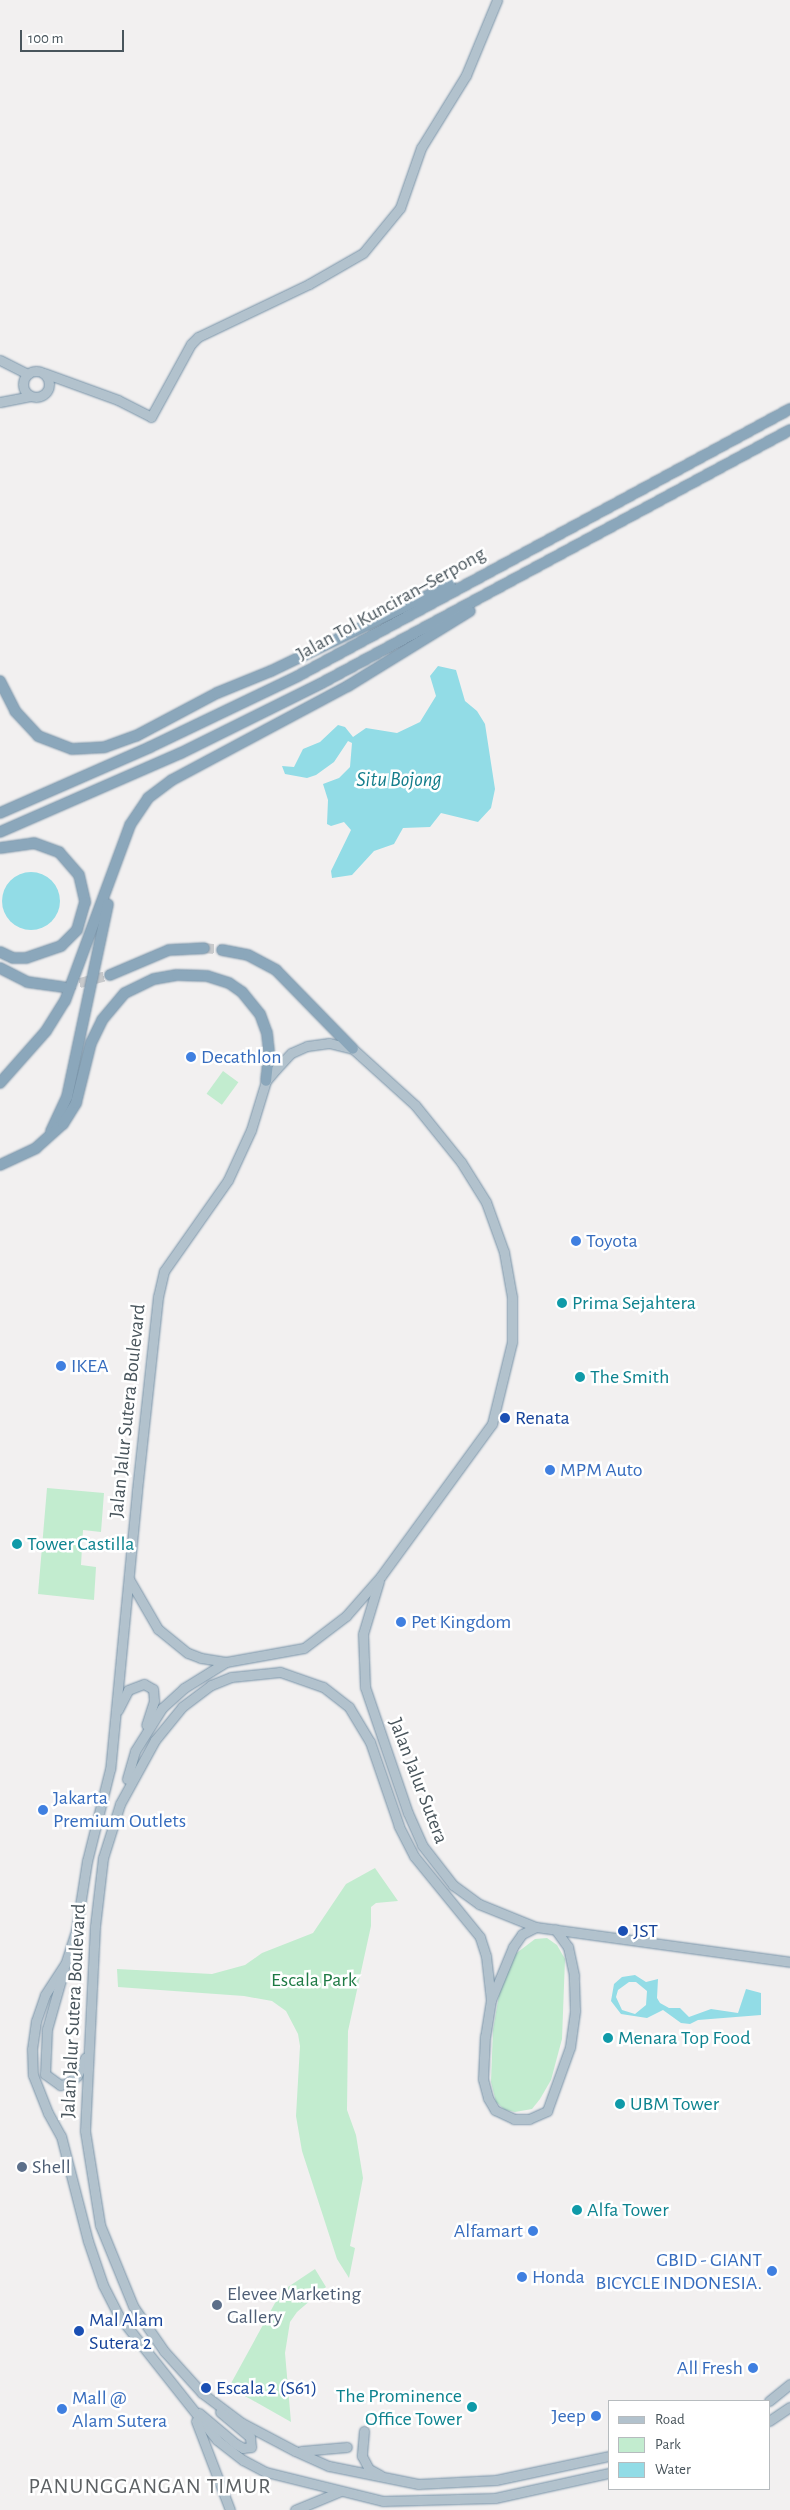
<!DOCTYPE html>
<meta charset="utf-8">
<style>
body{margin:0}
#map{position:relative;width:790px;height:2510px;overflow:hidden;background:#f2f0f0;font-family:"Alegreya Sans",sans-serif}
div>[style]{position:absolute}
[style*='--x']{left:calc(var(--x)*1px);top:calc(var(--y)*1px);width:calc(var(--w)*1px);rotate:calc(var(--a)*1deg)}
.green>*{inset:0;background:#c2eccf;transform-origin:0 0}
.water>*{inset:0;background:#92dce6}
.round{border-radius:50%}
.highway-tunnel>*{height:10px;margin-top:-5px;transform-origin:0;background:repeating-linear-gradient(90deg,#c8c9cb 0 10px,transparent 0 15px)}
.roads{filter:drop-shadow(0 0 1px #7792a7) drop-shadow(0 0 1px #7792a7)}
.major>*{height:9px;margin:-4.5px;padding:0 4.5px;transform-origin:4.5px;border-radius:4.5px;background:#b2c2cd}
.major>.ring{margin:-4.5px;padding:0;box-sizing:content-box;background:none;border:9px solid #b2c2cd;border-radius:50%}
.highway>*{height:10px;margin:-5px;padding:0 5px;transform-origin:5px;border-radius:5px;background:#8ba7bb}
.dots>*{width:14px;height:14px;translate:-50% -50%;box-sizing:border-box;border:2px solid #fff;border-radius:50%}
span{translate:-50% -50%;white-space:nowrap;text-align:center;line-height:1.15;-webkit-text-stroke:5px #fff;paint-order:stroke}
.street-label{font-size:20px;color:#49555c}
.shop-label{font-size:20px;color:#366cbe}
.left{translate:0 -50%;text-align:left}
.right{translate:-100% -50%;text-align:right}
.culture-label{font-size:20px;color:#0d838f}
.transit-label{font-size:20px;color:#164399}
.park-label{font-size:20px;color:#1e7a44}
.service-label{font-size:20px;color:#4e5e75}
.water-label{font-size:21px;color:#157e8c;font-style:italic}
.quarter-label{font-size:22px;color:#5d6164;letter-spacing:1px}
.legend{position:absolute;left:608px;top:2400px;width:162px;height:90px;box-sizing:border-box;background:#fff;border:1px solid #b6bbbe;margin:0;padding:6px 9px;list-style:none;font-size:15px;color:#49555c}
.legend li{display:flex;align-items:center;gap:10px;height:25px}
.legend b{width:25px;border:1px solid #b6bbbe}
.scale{position:absolute;left:20px;top:30px;width:104px;height:22px;box-sizing:border-box;border:2px solid #49555c;border-top:0;padding-left:6px;font-size:15px;line-height:18px;white-space:nowrap;color:#49555c;-webkit-text-stroke:4px #fff;paint-order:stroke}
</style>
<div id="map">
<div class="green">
<i style="left:223px;top:1071px;width:19px;height:28px;rotate:36deg"></i>
<i style="clip-path:polygon(47px 1488px,104px 1493px,101px 1532px,83px 1530px,81px 1565px,96px 1567px,94px 1600px,38px 1594px)"></i>
<i style="clip-path:polygon(375px 1868px,398px 1901px,376px 1903px,371px 1907px,371px 1926px,348px 2031px,347px 2110px,356px 2135px,363px 2178px,350px 2246px,355px 2248px,349px 2278px,337px 2259px,302px 2151px,296px 2116px,300px 2046px,298px 2034px,286px 2011px,272px 2001px,244px 1996px,118px 1987px,117px 1969px,212px 1974px,245px 1965px,262px 1953px,313px 1933px,346px 1884px)"></i>
<i style="clip-path:polygon(547px 1938px,557px 1945px,565px 1959px,562px 2039px,551px 2080px,540px 2099px,532px 2109px,515px 2112px,505px 2110px,496px 2102px,491px 2082px,493px 2030px,499px 1995px,514px 1955px,535px 1939px)"></i>
<i style="clip-path:polygon(315px 2269px,326px 2287px,297px 2312px,290px 2322px,285px 2353px,291px 2422px,229px 2387px,275px 2303px,288px 2287px)"></i>
</div>
<div class="water">
<i style="clip-path:polygon(438px 666px,456px 670px,465px 701px,477px 711px,485px 724px,495px 789px,491px 808px,478px 822px,441px 813px,430px 827px,403px 828px,394px 844px,374px 851px,352px 875px,332px 878px,331px 871px,351px 830px,344px 822px,331px 826px,327px 824px,328px 800px,323px 784px,339px 778px,350px 767px,352px 743px,348px 741px,334px 762px,316px 775px,307px 778px,285px 774px,282px 766px,294px 767px,303px 749px,320px 742px,338px 725px,345px 727px,353px 737px,366px 728px,397px 733px,420px 722px,436px 696px,430px 676px)"></i>
<i class="round" style="left:2px;top:872px;width:58px;height:58px"></i>
<i style="clip-path:polygon(evenodd,635px 1975px,646px 1982px,658px 1979px,657px 1998px,660px 2003px,669px 2008px,680px 2008px,689px 2017px,711px 2009px,738px 2013px,746px 1989px,761px 1993px,761px 2015px,698px 2020px,690px 2024px,681px 2023px,663px 2010px,647px 2018px,621px 2014px,611px 2001px,614px 1984px,622px 1977px,635px 1975px,629px 1982px,636px 1982px,647px 1991px,646px 2005px,635px 2014px,622px 2010px,616px 1997px,618px 1990px,629px 1982px)"></i>
</div>
<div class="highway-tunnel">
<i style="--x:204;--y:948;--w:18;--a:6"></i>
<i style="--x:65;--y:987;--w:47;--a:-14.9"></i>
</div>
<div class="roads">
<div class="major">
<i style="--x:0;--y:360;--w:31;--a:27"></i>
<i class="ring" style="left:23px;top:371px;width:17px;height:17px"></i>
<i style="--x:44;--y:373;--w:79;--a:20"></i>
<i style="--x:118;--y:400;--w:37;--a:27"></i>
<i style="--x:151;--y:417;--w:83;--a:-61.3"></i>
<i style="--x:191;--y:344;--w:10;--a:-45"></i>
<i style="--x:198;--y:337;--w:123;--a:-25.5"></i>
<i style="--x:309;--y:284;--w:62;--a:-29.9"></i>
<i style="--x:363;--y:253;--w:58;--a:-50.6"></i>
<i style="--x:400;--y:208;--w:64;--a:-70.7"></i>
<i style="--x:421;--y:148;--w:86;--a:-58.3"></i>
<i style="--x:466;--y:75;--w:81;--a:-67.5"></i>
<i style="--x:0;--y:402;--w:31;--a:-11"></i>
<i style="--x:129;--y:1579;--w:58;--a:59.9"></i>
<i style="--x:158;--y:1629;--w:38;--a:39"></i>
<i style="--x:188;--y:1653;--w:14;--a:21"></i>
<i style="--x:201;--y:1658;--w:25;--a:9"></i>
<i style="--x:226;--y:1662;--w:79;--a:-10.2"></i>
<i style="--x:304;--y:1648;--w:53;--a:-37.3"></i>
<i style="--x:346;--y:1616;--w:53;--a:-48.8"></i>
<i style="--x:381;--y:1576;--w:188;--a:-53.9"></i>
<i style="--x:492;--y:1424;--w:84;--a:-76.3"></i>
<i style="--x:512;--y:1342;--w:45;--a:-90"></i>
<i style="--x:512;--y:1297;--w:46;--a:-100.1"></i>
<i style="--x:504;--y:1252;--w:53;--a:-109.8"></i>
<i style="--x:486;--y:1202;--w:47;--a:-122"></i>
<i style="--x:461;--y:1162;--w:73;--a:-128.9"></i>
<i style="--x:415;--y:1105;--w:84;--a:-137.9"></i>
<i style="--x:353;--y:1049;--w:25;--a:-166"></i>
<i style="--x:329;--y:1043;--w:22;--a:172"></i>
<i style="--x:307;--y:1046;--w:17;--a:156"></i>
<i style="--x:291;--y:1053;--w:22;--a:133"></i>
<i style="--x:276;--y:1069;--w:16;--a:130"></i>
<i style="--x:266;--y:1081;--w:51;--a:107"></i>
<i style="--x:251;--y:1130;--w:55;--a:114.7"></i>
<i style="--x:228;--y:1180;--w:111;--a:125.1"></i>
<i style="--x:164;--y:1271;--w:27;--a:103"></i>
<i style="--x:158;--y:1297;--w:195;--a:96.2"></i>
<i style="--x:137;--y:1491;--w:279;--a:95.5"></i>
<i style="--x:110;--y:1769;--w:95;--a:104"></i>
<i style="--x:87;--y:1861;--w:71;--a:98.9"></i>
<i style="--x:76;--y:1931;--w:35;--a:108"></i>
<i style="--x:65;--y:1964;--w:37;--a:123"></i>
<i style="--x:45;--y:1995;--w:28;--a:109"></i>
<i style="--x:36;--y:2021;--w:28;--a:98"></i>
<i style="--x:32;--y:2049;--w:26;--a:88"></i>
<i style="--x:33;--y:2075;--w:41;--a:68.5"></i>
<i style="--x:48;--y:2113;--w:26;--a:61"></i>
<i style="--x:61;--y:2136;--w:108;--a:75.6"></i>
<i style="--x:88;--y:2241;--w:46;--a:71.2"></i>
<i style="--x:103;--y:2285;--w:34;--a:63"></i>
<i style="--x:118;--y:2315;--w:159;--a:51.6"></i>
<i style="--x:217;--y:2440;--w:33;--a:38"></i>
<i style="--x:243;--y:2460;--w:26;--a:28"></i>
<i style="--x:266;--y:2472;--w:121;--a:13.9"></i>
<i style="--x:383;--y:2501;--w:112;--a:-1.5"></i>
<i style="--x:495;--y:2498;--w:117;--a:-12.4"></i>
<i style="--x:379;--y:1581;--w:55;--a:106.8"></i>
<i style="--x:363;--y:1634;--w:53;--a:87.8"></i>
<i style="--x:365;--y:1687;--w:133;--a:71.2"></i>
<i style="--x:408;--y:1813;--w:35;--a:66"></i>
<i style="--x:422;--y:1845;--w:51;--a:52.2"></i>
<i style="--x:453;--y:1885;--w:32;--a:36"></i>
<i style="--x:479;--y:1904;--w:61;--a:22"></i>
<i style="--x:536;--y:1927;--w:256;--a:7.8"></i>
<i style="--x:118;--y:1710;--w:22;--a:-63"></i>
<i style="--x:128;--y:1690;--w:17;--a:-21"></i>
<i style="--x:144;--y:1684;--w:10;--a:29"></i>
<i style="--x:153;--y:1689;--w:12;--a:85"></i>
<i style="--x:154;--y:1701;--w:25;--a:108"></i>
<i style="--x:127;--y:1779;--w:29;--a:-74"></i>
<i style="--x:135;--y:1751;--w:51;--a:-57.9"></i>
<i style="--x:162;--y:1708;--w:30;--a:-42"></i>
<i style="--x:184;--y:1688;--w:49;--a:-31.8"></i>
<i style="--x:536;--y:1927;--w:16;--a:153"></i>
<i style="--x:522;--y:1934;--w:16;--a:125"></i>
<i style="--x:513;--y:1947;--w:57;--a:112.5"></i>
<i style="--x:491;--y:2000;--w:36;--a:99"></i>
<i style="--x:485;--y:2036;--w:43;--a:92.7"></i>
<i style="--x:483;--y:2079;--w:20;--a:75"></i>
<i style="--x:488;--y:2098;--w:14;--a:60"></i>
<i style="--x:495;--y:2110;--w:21;--a:25"></i>
<i style="--x:514;--y:2119;--w:15;--a:0"></i>
<i style="--x:529;--y:2119;--w:20;--a:-24"></i>
<i style="--x:547;--y:2111;--w:68;--a:-70.2"></i>
<i style="--x:570;--y:2047;--w:37;--a:-82"></i>
<i style="--x:575;--y:2010;--w:35;--a:-92"></i>
<i style="--x:574;--y:1975;--w:29;--a:-102"></i>
<i style="--x:568;--y:1947;--w:22;--a:-126"></i>
<i style="--x:64;--y:1969;--w:62;--a:105.8"></i>
<i style="--x:47;--y:2029;--w:45;--a:92.5"></i>
<i style="--x:45;--y:2074;--w:19;--a:36"></i>
<i style="--x:60;--y:2085;--w:8;--a:-14"></i>
<i style="--x:68;--y:2083;--w:11;--a:-38"></i>
<i style="--x:77;--y:2076;--w:20;--a:-66"></i>
<i style="--x:491;--y:2000;--w:44;--a:-96.5"></i>
<i style="--x:486;--y:1956;--w:20;--a:-108"></i>
<i style="--x:480;--y:1937;--w:104;--a:-129.2"></i>
<i style="--x:414;--y:1856;--w:34;--a:-117"></i>
<i style="--x:399;--y:1826;--w:89;--a:-109"></i>
<i style="--x:370;--y:1742;--w:41;--a:-121"></i>
<i style="--x:349;--y:1707;--w:33;--a:-142"></i>
<i style="--x:323;--y:1687;--w:46;--a:-160.8"></i>
<i style="--x:280;--y:1672;--w:49;--a:174.2"></i>
<i style="--x:231;--y:1677;--w:22;--a:158"></i>
<i style="--x:211;--y:1685;--w:36;--a:143"></i>
<i style="--x:182;--y:1707;--w:43;--a:129.3"></i>
<i style="--x:155;--y:1740;--w:73;--a:118.7"></i>
<i style="--x:120;--y:1804;--w:57;--a:107.5"></i>
<i style="--x:103;--y:1858;--w:68;--a:96.7"></i>
<i style="--x:95;--y:1926;--w:205;--a:92.8"></i>
<i style="--x:85;--y:2131;--w:95;--a:80.9"></i>
<i style="--x:100;--y:2225;--w:87;--a:67.8"></i>
<i style="--x:133;--y:2306;--w:55;--a:55.4"></i>
<i style="--x:164;--y:2351;--w:57;--a:47.9"></i>
<i style="--x:202;--y:2393;--w:50;--a:36.9"></i>
<i style="--x:242;--y:2423;--w:60;--a:27.8"></i>
<i style="--x:295;--y:2451;--w:37;--a:24"></i>
<i style="--x:329;--y:2466;--w:91;--a:11.4"></i>
<i style="--x:418;--y:2484;--w:78;--a:-2.9"></i>
<i style="--x:496;--y:2480;--w:116;--a:-12"></i>
<i style="--x:769;--y:2401;--w:27;--a:-39"></i>
<i style="--x:199;--y:2413;--w:48;--a:40"></i>
<i style="--x:236;--y:2444;--w:8;--a:30"></i>
<i style="--x:243;--y:2448;--w:8;--a:-7"></i>
<i style="--x:251;--y:2447;--w:10;--a:-96"></i>
<i style="--x:250;--y:2437;--w:39;--a:-140"></i>
<i style="--x:196;--y:2421;--w:95;--a:69.1"></i>
<i style="--x:769;--y:2421;--w:25;--a:-34"></i>
<i style="--x:364;--y:2431;--w:25;--a:95"></i>
<i style="--x:362;--y:2456;--w:15;--a:62"></i>
<i style="--x:369;--y:2469;--w:13;--a:29"></i>
<i style="--x:301;--y:2451;--w:46;--a:-5"></i>
<i style="--x:295;--y:2510;--w:50;--a:-22.4"></i>
</div>
<div class="highway">
<i style="--x:0;--y:681;--w:34;--a:63"></i>
<i style="--x:15;--y:711;--w:34;--a:47"></i>
<i style="--x:38;--y:736;--w:36;--a:21"></i>
<i style="--x:72;--y:749;--w:33;--a:-3"></i>
<i style="--x:105;--y:747;--w:33;--a:-20"></i>
<i style="--x:136;--y:736;--w:92;--a:-28"></i>
<i style="--x:217;--y:693;--w:58;--a:-22.2"></i>
<i style="--x:271;--y:671;--w:199;--a:-25.7"></i>
<i style="--x:0;--y:813;--w:164;--a:-23.7"></i>
<i style="--x:150;--y:747;--w:164;--a:-25.6"></i>
<i style="--x:298;--y:676;--w:560;--a:-28.49"></i>
<i style="--x:0;--y:832;--w:197;--a:-23.6"></i>
<i style="--x:181;--y:753;--w:157;--a:-26.4"></i>
<i style="--x:322;--y:683;--w:532;--a:-28.4"></i>
<i style="--x:0;--y:848;--w:34;--a:-8"></i>
<i style="--x:34;--y:843;--w:27;--a:20"></i>
<i style="--x:59;--y:852;--w:30;--a:49"></i>
<i style="--x:79;--y:875;--w:28;--a:77"></i>
<i style="--x:85;--y:902;--w:29;--a:106"></i>
<i style="--x:77;--y:930;--w:23;--a:135"></i>
<i style="--x:61;--y:946;--w:37;--a:161"></i>
<i style="--x:26;--y:958;--w:13;--a:180"></i>
<i style="--x:13;--y:958;--w:14;--a:-155"></i>
<i style="--x:222;--y:950;--w:26;--a:11"></i>
<i style="--x:248;--y:955;--w:32;--a:28"></i>
<i style="--x:276;--y:970;--w:110;--a:45.7"></i>
<i style="--x:0;--y:968;--w:30;--a:27"></i>
<i style="--x:27;--y:982;--w:37;--a:8"></i>
<i style="--x:110;--y:975;--w:64;--a:-23"></i>
<i style="--x:169;--y:950;--w:35;--a:-3"></i>
<i style="--x:0;--y:1083;--w:69;--a:-48.5"></i>
<i style="--x:46;--y:1031;--w:36;--a:-58"></i>
<i style="--x:65;--y:1001;--w:188;--a:-69.7"></i>
<i style="--x:130;--y:825;--w:32;--a:-56"></i>
<i style="--x:148;--y:798;--w:30;--a:-37"></i>
<i style="--x:172;--y:780;--w:200;--a:-28.1"></i>
<i style="--x:348;--y:686;--w:143;--a:-31.6"></i>
<i style="--x:51;--y:1131;--w:38;--a:-65"></i>
<i style="--x:67;--y:1097;--w:197;--a:-78"></i>
<i style="--x:0;--y:1165;--w:40;--a:-25"></i>
<i style="--x:36;--y:1148;--w:36;--a:-42"></i>
<i style="--x:63;--y:1124;--w:25;--a:-58"></i>
<i style="--x:76;--y:1103;--w:62;--a:-76"></i>
<i style="--x:91;--y:1043;--w:25;--a:-64"></i>
<i style="--x:102;--y:1020;--w:35;--a:-50"></i>
<i style="--x:125;--y:993;--w:32;--a:-26"></i>
<i style="--x:154;--y:979;--w:23;--a:-10"></i>
<i style="--x:177;--y:975;--w:30;--a:2"></i>
<i style="--x:207;--y:976;--w:23;--a:18"></i>
<i style="--x:229;--y:983;--w:16;--a:35"></i>
<i style="--x:242;--y:992;--w:28;--a:51"></i>
<i style="--x:260;--y:1014;--w:20;--a:70"></i>
<i style="--x:267;--y:1033;--w:20;--a:84"></i>
<i style="--x:269;--y:1053;--w:28;--a:96"></i>
</div>
</div>
<div class="dots">
<i style="left:191px;top:1057px;background:#3f7fe0"></i>
<i style="left:576px;top:1241px;background:#3f7fe0"></i>
<i style="left:562px;top:1303px;background:#0f9aa8"></i>
<i style="left:61px;top:1366px;background:#3f7fe0"></i>
<i style="left:580px;top:1377px;background:#0f9aa8"></i>
<i style="left:505px;top:1418px;background:#1a4fb4"></i>
<i style="left:550px;top:1470px;background:#3f7fe0"></i>
<i style="left:17px;top:1544px;background:#0f9aa8"></i>
<i style="left:401px;top:1622px;background:#3f7fe0"></i>
<i style="left:43px;top:1810px;background:#3f7fe0"></i>
<i style="left:623px;top:1931px;background:#1a4fb4"></i>
<i style="left:608px;top:2038px;background:#0f9aa8"></i>
<i style="left:620px;top:2104px;background:#0f9aa8"></i>
<i style="left:22px;top:2167px;background:#5c6f8a"></i>
<i style="left:577px;top:2210px;background:#0f9aa8"></i>
<i style="left:533px;top:2231px;background:#3f7fe0"></i>
<i style="left:772px;top:2271px;background:#3f7fe0"></i>
<i style="left:522px;top:2277px;background:#3f7fe0"></i>
<i style="left:217px;top:2305px;background:#5c6f8a"></i>
<i style="left:79px;top:2331px;background:#1a4fb4"></i>
<i style="left:753px;top:2368px;background:#3f7fe0"></i>
<i style="left:206px;top:2388px;background:#1a4fb4"></i>
<i style="left:472px;top:2407px;background:#0f9aa8"></i>
<i style="left:62px;top:2409px;background:#3f7fe0"></i>
<i style="left:596px;top:2416px;background:#3f7fe0"></i>
</div>
<div class="street-label">
<span style="left:391px;top:604px;rotate:-29deg">Jalan Tol Kunciran–Serpong</span>
<span style="left:128px;top:1411px;rotate:-84deg">Jalan Jalur Sutera Boulevard</span>
<span style="left:418px;top:1781px;rotate:69deg">Jalan Jalur Sutera</span>
<span style="left:74px;top:2011px;rotate:-87deg">Jalan Jalur Sutera Boulevard</span>
</div>
<div class="shop-label">
<span class="left" style="left:201px;top:1057px">Decathlon</span>
<span class="left" style="left:586px;top:1241px">Toyota</span>
<span class="left" style="left:71px;top:1366px">IKEA</span>
<span class="left" style="left:560px;top:1470px">MPM Auto</span>
<span class="left" style="left:411px;top:1622px">Pet Kingdom</span>
<span class="left" style="left:53px;top:1810px">Jakarta<br>Premium Outlets</span>
<span class="right" style="left:523px;top:2231px">Alfamart</span>
<span class="right" style="left:762px;top:2272px">GBID - GIANT<br>BICYCLE INDONESIA.</span>
<span class="left" style="left:532px;top:2277px">Honda</span>
<span class="right" style="left:743px;top:2368px">All Fresh</span>
<span class="left" style="left:72px;top:2410px">Mall @<br>Alam Sutera</span>
<span class="right" style="left:586px;top:2416px">Jeep</span>
</div>
<div class="culture-label">
<span class="left" style="left:572px;top:1303px">Prima Sejahtera</span>
<span class="left" style="left:590px;top:1377px">The Smith</span>
<span class="left" style="left:27px;top:1544px">Tower Castilla</span>
<span class="left" style="left:618px;top:2038px">Menara Top Food</span>
<span class="left" style="left:630px;top:2104px">UBM Tower</span>
<span class="left" style="left:587px;top:2210px">Alfa Tower</span>
<span class="right" style="left:462px;top:2408px">The Prominence<br>Office Tower</span>
</div>
<div class="transit-label">
<span class="left" style="left:515px;top:1418px">Renata</span>
<span class="left" style="left:633px;top:1931px">JST</span>
<span class="left" style="left:89px;top:2332px">Mal Alam<br>Sutera 2</span>
<span class="left" style="left:216px;top:2388px">Escala 2 (S61)</span>
</div>
<div class="park-label">
<span style="left:314px;top:1980px">Escala Park</span>
</div>
<div class="service-label">
<span class="left" style="left:32px;top:2167px">Shell</span>
<span class="left" style="left:227px;top:2306px">Elevee Marketing<br>Gallery</span>
</div>
<div class="water-label">
<span style="left:399px;top:780px">Situ Bojong</span>
</div>
<div class="quarter-label">
<span style="left:150px;top:2487px">PANUNGGANGAN TIMUR</span>
</div>
<ul class="legend">
<li><b style="height:6px;background:#b2c2cd"></b>Road</li>
<li><b style="height:14px;background:#c2eccf"></b>Park</li>
<li><b style="height:14px;background:#92dce6"></b>Water</li>
</ul>
<div class="scale">100 m</div>
</div>
